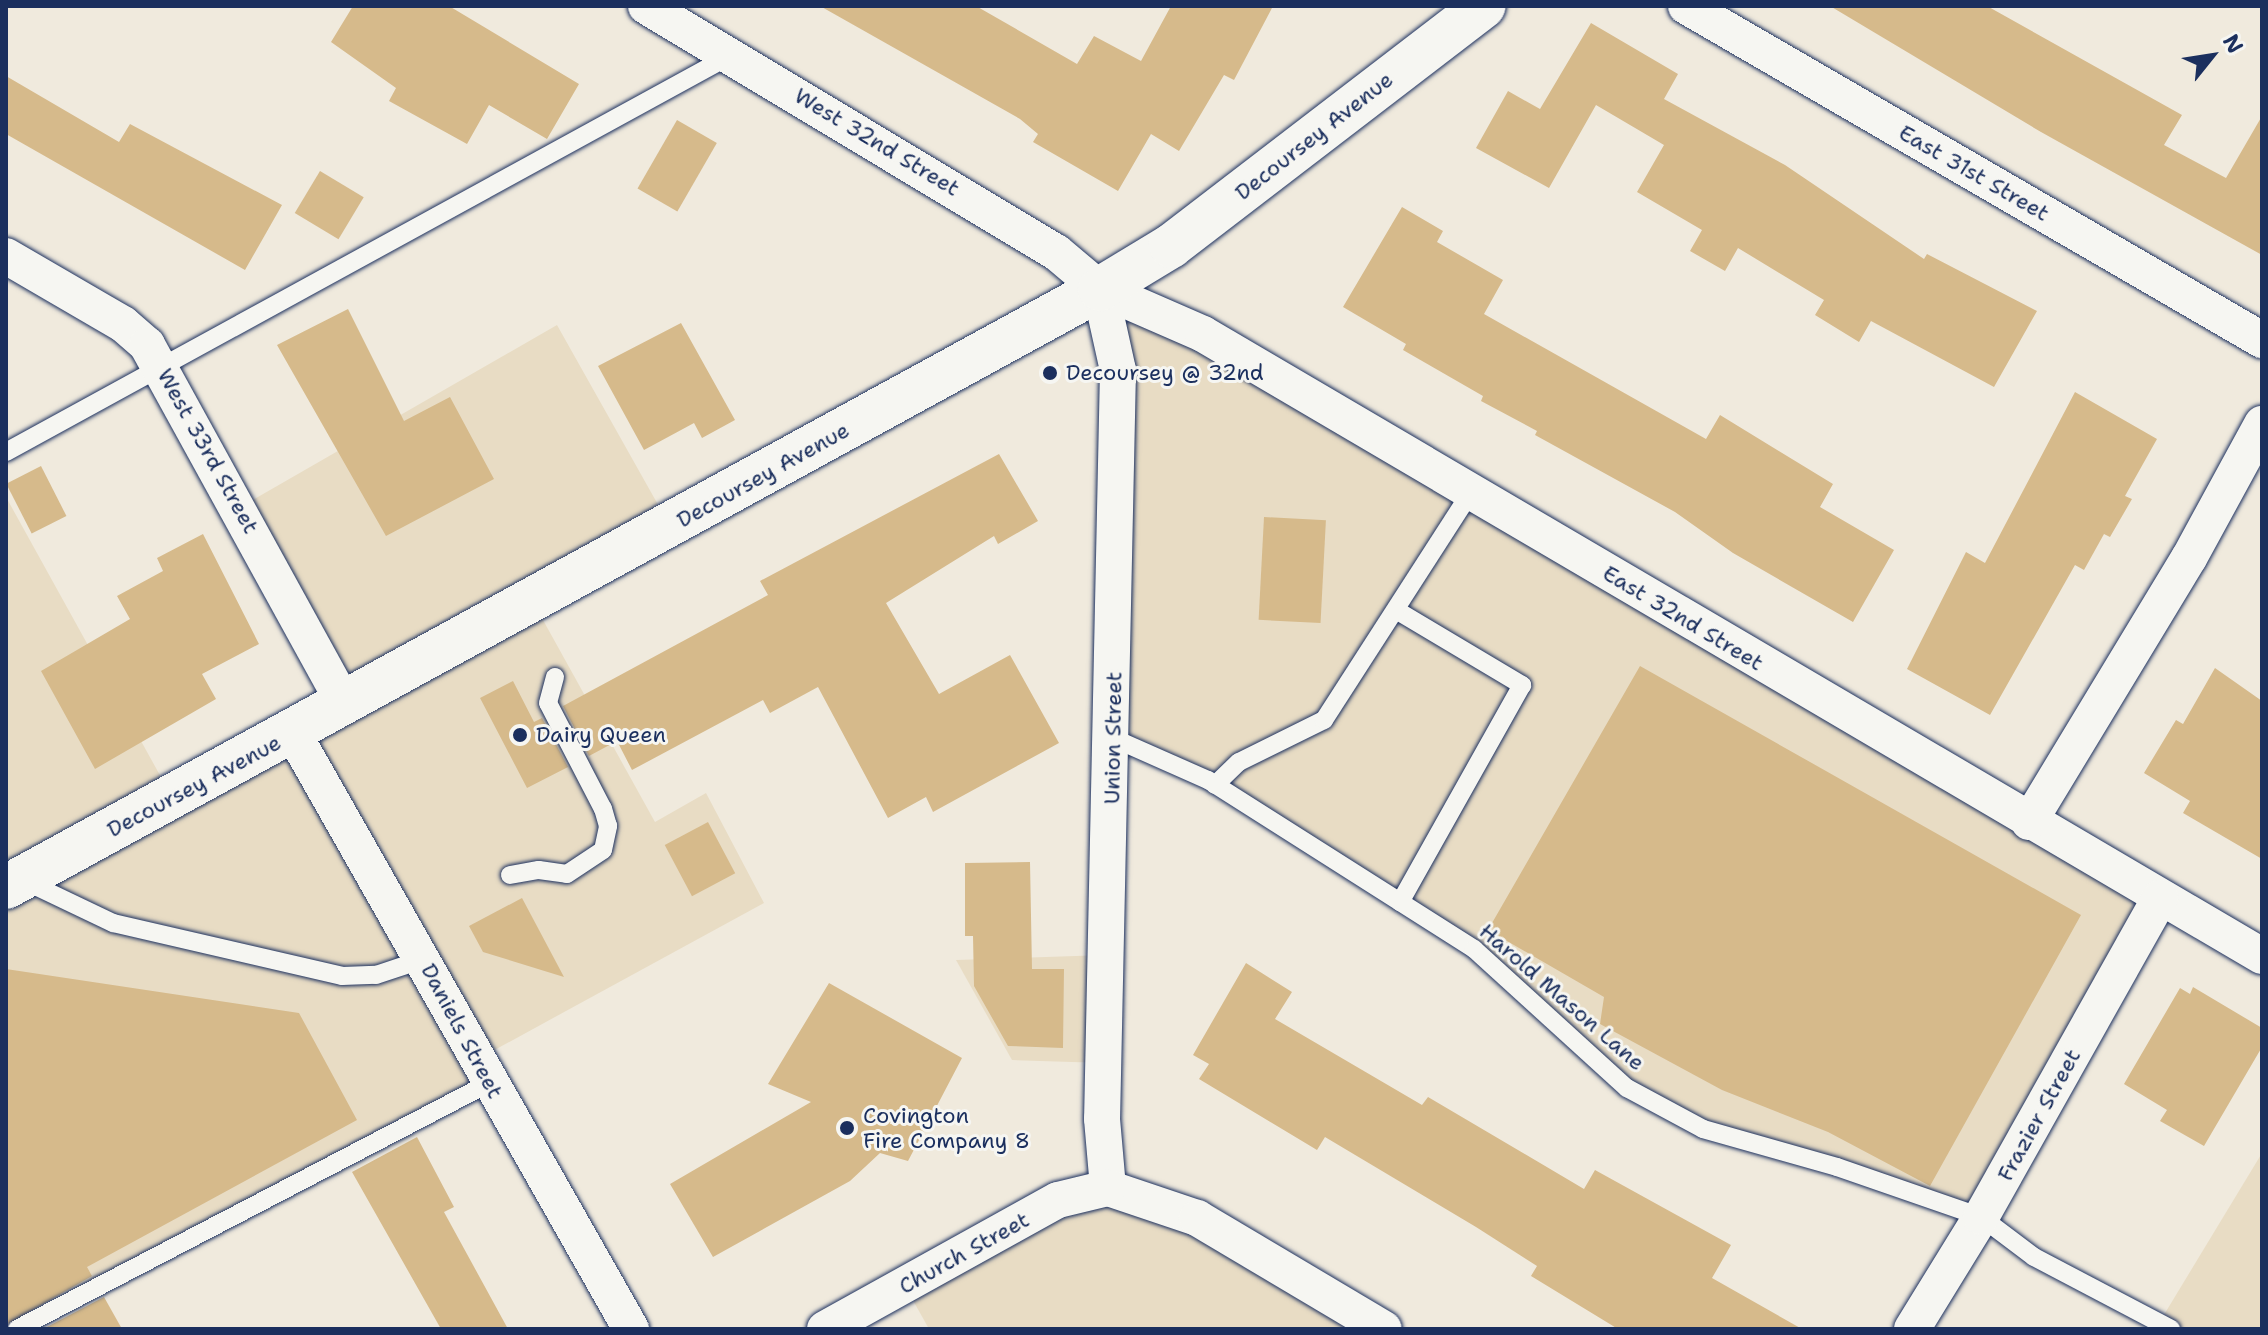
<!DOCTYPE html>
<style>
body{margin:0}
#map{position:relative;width:2268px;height:1335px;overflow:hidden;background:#f0eadd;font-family:"Shantell Sans",sans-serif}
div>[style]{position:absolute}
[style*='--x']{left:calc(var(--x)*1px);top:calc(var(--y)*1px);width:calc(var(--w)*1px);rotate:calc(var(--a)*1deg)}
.built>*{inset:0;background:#e8dcc4}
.building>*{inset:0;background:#d6ba8b;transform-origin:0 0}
.roads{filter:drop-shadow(0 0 2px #1b2f5e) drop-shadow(0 0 2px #1b2f5e)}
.lane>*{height:18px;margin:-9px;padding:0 9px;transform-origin:9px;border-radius:9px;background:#f6f6f2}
.street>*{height:36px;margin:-18px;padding:0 18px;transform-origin:18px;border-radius:18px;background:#f6f6f2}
.secondary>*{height:44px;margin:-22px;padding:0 22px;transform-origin:22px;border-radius:22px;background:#f6f6f2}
.dots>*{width:22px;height:22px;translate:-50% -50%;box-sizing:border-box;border:4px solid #f6f6f2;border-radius:50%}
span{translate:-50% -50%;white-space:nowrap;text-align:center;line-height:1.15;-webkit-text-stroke:6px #f6f6f2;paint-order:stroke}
.street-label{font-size:22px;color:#1b2f5e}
.poi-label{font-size:22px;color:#1b2f5e}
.left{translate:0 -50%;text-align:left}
.frame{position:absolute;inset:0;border:8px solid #1b2f5e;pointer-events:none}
.north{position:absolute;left:2172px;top:16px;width:80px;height:80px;-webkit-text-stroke:6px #f6f6f2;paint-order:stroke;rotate:60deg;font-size:22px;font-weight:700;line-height:32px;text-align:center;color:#1b2f5e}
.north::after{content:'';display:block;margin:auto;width:28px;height:36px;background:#1b2f5e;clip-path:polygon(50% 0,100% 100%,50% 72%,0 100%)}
</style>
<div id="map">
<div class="built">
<i style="clip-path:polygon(1100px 289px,2160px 898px,1981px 1217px,1703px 1129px,1627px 1088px,1474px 949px,1208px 780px,1113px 738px)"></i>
<i style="clip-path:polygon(557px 325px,670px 526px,533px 602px,655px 822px,706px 793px,764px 903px,478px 1059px,489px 1083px,17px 1329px,6px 1329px,6px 497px,172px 797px,345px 705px,239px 508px)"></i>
<i style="clip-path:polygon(1106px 955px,1104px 1063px,1012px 1060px,956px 960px)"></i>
<i style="clip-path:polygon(2262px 1153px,2262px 1329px,2171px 1329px,2159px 1323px)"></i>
<i style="clip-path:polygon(1058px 1200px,1197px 1218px,1351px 1329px,929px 1329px,905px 1286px)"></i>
</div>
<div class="building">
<i style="clip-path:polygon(353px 6px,449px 6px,579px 84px,547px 139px,489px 105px,467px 144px,389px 101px,396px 88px,331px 42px)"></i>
<i style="clip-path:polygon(820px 6px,976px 6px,1077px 64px,1094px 36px,1141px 61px,1171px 6px,1273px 6px,1234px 80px,1224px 75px,1179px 151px,1151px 134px,1118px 191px,1033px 142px,1038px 134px,1020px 119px)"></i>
<i style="clip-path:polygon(1830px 6px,1987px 6px,2182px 115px,2164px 145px,2226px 178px,2262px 116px,2262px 255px,2041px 132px)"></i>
<i style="clip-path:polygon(1591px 23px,1678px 74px,1664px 99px,1785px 165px,1924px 259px,1927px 254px,2037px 311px,1994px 387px,1871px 321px,1859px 342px,1815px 315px,1824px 300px,1738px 248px,1725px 271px,1690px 251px,1702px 230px,1637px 192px,1664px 145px,1596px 105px,1549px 188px,1476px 148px,1508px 91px,1540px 109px)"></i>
<i style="clip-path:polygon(6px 76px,119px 142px,130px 124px,282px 205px,245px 270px,6px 134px)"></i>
<i style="left:677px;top:120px;width:46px;height:79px;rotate:30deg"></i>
<i style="left:320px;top:171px;width:51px;height:49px;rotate:31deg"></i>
<i style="clip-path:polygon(1402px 207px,1443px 231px,1437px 242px,1503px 280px,1484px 314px,1706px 439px,1720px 415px,1833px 484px,1820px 507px,1894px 550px,1853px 622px,1733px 553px,1675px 512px,1535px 435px,1537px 431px,1481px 401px,1483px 396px,1403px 350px,1406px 344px,1343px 307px)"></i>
<i style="clip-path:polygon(348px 309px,404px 421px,450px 397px,494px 479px,386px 536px,277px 345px)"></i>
<i style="clip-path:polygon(681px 323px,735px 420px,702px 438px,694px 423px,644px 450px,598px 366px)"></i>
<i style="clip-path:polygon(2075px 392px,2157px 439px,2125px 496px,2132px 499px,2110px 537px,2104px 534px,2084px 570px,2075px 565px,1990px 715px,1907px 669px,1966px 552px,1985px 563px)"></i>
<i style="clip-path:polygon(999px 454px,1038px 521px,998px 544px,994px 536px,886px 603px,939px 694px,1010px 655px,1059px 743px,933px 812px,926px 797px,888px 818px,818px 687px,770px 713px,763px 700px,632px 770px,617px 741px,589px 756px,563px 706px,768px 595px,760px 581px)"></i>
<i style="left:41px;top:466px;width:56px;height:39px;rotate:63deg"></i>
<i style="left:1264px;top:517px;width:62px;height:103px;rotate:3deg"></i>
<i style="clip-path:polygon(203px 534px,259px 644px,202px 674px,216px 699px,95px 769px,41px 671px,130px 619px,117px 596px,163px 571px,157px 558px)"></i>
<i style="clip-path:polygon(1640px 666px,2081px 915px,1930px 1186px,1828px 1132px,1722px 1090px,1600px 1024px,1604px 997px,1488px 930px)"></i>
<i style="clip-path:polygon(2215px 668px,2262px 701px,2262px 859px,2183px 813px,2190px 801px,2144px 773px,2176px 720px,2183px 724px)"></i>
<i style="clip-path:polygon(513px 681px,534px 722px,542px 718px,568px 767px,527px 788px,480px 698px)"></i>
<i style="left:708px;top:822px;width:58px;height:49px;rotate:62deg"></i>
<i style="clip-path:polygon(1030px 862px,1032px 969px,1064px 969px,1063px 1048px,1008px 1046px,974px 986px,973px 936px,965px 936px,965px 863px)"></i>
<i style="clip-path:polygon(522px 898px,564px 977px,483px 952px,469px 926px)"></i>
<i style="clip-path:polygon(1246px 963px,1292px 992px,1275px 1019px,1422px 1105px,1428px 1097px,1584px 1189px,1595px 1170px,1731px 1245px,1712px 1278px,1802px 1329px,1618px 1329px,1531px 1276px,1537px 1266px,1476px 1227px,1325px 1137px,1317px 1150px,1199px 1079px,1209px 1064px,1193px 1055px)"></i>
<i style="clip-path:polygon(6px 969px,299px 1013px,357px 1120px,87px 1267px,92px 1276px,6px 1325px)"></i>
<i style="clip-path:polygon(829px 983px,962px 1058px,908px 1161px,880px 1153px,850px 1181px,713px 1257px,670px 1184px,811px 1102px,768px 1084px)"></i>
<i style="clip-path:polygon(2193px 987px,2262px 1028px,2262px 1047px,2204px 1146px,2160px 1121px,2167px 1110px,2124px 1084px,2180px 988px,2190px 994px)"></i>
<i style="clip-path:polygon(417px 1137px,454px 1207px,444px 1212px,508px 1329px,441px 1329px,352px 1172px)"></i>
<i style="clip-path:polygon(104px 1297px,122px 1329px,43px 1329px)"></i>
</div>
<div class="roads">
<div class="lane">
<i style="--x:6;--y:452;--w:827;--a:-28.7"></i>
<i style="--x:1396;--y:610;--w:147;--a:30.8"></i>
<i style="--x:1522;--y:685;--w:249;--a:119.3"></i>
<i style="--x:1113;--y:738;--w:104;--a:23.9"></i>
<i style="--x:1208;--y:780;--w:315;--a:32.4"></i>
<i style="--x:1474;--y:949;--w:207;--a:42.3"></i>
<i style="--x:1627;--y:1088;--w:86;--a:28.3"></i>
<i style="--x:1703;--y:1129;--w:139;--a:15.8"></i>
<i style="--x:1837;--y:1167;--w:152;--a:19.1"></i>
<i style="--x:1981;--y:1217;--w:66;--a:37"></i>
<i style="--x:2034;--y:1257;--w:155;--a:27.7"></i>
<i style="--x:1215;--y:785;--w:33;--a:-44"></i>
<i style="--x:1239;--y:762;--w:95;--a:-26.3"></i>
<i style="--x:1324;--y:720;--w:271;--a:-57.2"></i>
<i style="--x:510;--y:875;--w:29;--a:-10"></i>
<i style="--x:539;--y:870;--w:28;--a:8"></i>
<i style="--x:567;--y:874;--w:43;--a:-33.7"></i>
<i style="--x:603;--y:850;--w:25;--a:-78"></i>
<i style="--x:608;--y:826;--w:18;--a:-106"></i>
<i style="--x:603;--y:809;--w:119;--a:-117.4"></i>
<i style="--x:548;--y:703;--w:27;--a:-75"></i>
<i style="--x:25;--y:881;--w:98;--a:25.5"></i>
<i style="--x:113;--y:923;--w:235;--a:13"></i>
<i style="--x:342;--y:976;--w:34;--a:-2"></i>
<i style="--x:376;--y:975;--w:51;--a:-18.4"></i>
<i style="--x:17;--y:1329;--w:532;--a:-27.53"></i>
</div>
<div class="street">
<i style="--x:646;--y:6;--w:478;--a:31"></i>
<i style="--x:1056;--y:252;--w:57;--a:40.1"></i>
<i style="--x:1100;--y:289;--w:112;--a:23.6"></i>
<i style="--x:1203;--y:334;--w:1228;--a:30.43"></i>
<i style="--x:1686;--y:6;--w:666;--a:30.11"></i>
<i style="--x:6;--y:256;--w:135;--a:30.2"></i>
<i style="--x:123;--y:324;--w:32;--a:41"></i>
<i style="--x:147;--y:345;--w:411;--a:61.2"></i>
<i style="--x:1100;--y:289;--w:83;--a:77.5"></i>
<i style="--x:1118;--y:370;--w:749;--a:91.22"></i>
<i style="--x:1102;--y:1119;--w:69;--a:85"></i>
<i style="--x:293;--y:733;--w:685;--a:60.44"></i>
<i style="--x:2029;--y:822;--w:309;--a:-58.8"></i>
<i style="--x:2189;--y:558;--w:153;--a:-61.4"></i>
<i style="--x:1108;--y:1188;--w:94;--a:18.6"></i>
<i style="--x:1197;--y:1218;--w:217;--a:30.7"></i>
<i style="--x:825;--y:1329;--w:266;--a:-29"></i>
<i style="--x:1058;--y:1200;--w:51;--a:-13.5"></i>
<i style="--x:1912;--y:1329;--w:132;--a:-58.4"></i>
<i style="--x:1981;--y:1217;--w:366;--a:-60.7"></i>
</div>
<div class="secondary">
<i style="--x:6;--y:887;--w:1247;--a:-28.66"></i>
<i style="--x:1100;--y:289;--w:83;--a:-31.2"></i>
<i style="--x:1171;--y:246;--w:394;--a:-37.5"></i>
</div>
</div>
<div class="dots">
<i style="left:1050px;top:373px;background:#1b2f5e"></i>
<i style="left:520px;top:735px;background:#1b2f5e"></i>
<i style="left:847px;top:1128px;background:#1b2f5e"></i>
</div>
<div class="street-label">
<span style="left:1314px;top:136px;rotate:-38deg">Decoursey Avenue</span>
<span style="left:877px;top:142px;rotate:31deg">West 32nd Street</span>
<span style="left:1974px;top:173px;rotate:30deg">East 31st Street</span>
<span style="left:208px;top:451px;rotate:61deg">West 33rd Street</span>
<span style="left:763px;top:475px;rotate:-29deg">Decoursey Avenue</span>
<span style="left:1683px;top:618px;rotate:31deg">East 32nd Street</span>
<span style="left:1113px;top:738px;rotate:-89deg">Union Street</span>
<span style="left:194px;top:786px;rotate:-28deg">Decoursey Avenue</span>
<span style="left:1562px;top:997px;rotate:41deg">Harold Mason Lane</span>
<span style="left:462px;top:1031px;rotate:62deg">Daniels Street</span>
<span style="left:2039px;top:1115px;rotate:-61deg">Frazier Street</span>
<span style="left:964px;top:1253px;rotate:-29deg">Church Street</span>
</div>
<div class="poi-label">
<span class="left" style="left:1066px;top:373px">Decoursey @ 32nd</span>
<span class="left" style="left:536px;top:735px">Dairy Queen</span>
<span class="left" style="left:863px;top:1128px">Covington<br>Fire Company 8</span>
</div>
<div class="frame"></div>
<div class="north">N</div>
</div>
